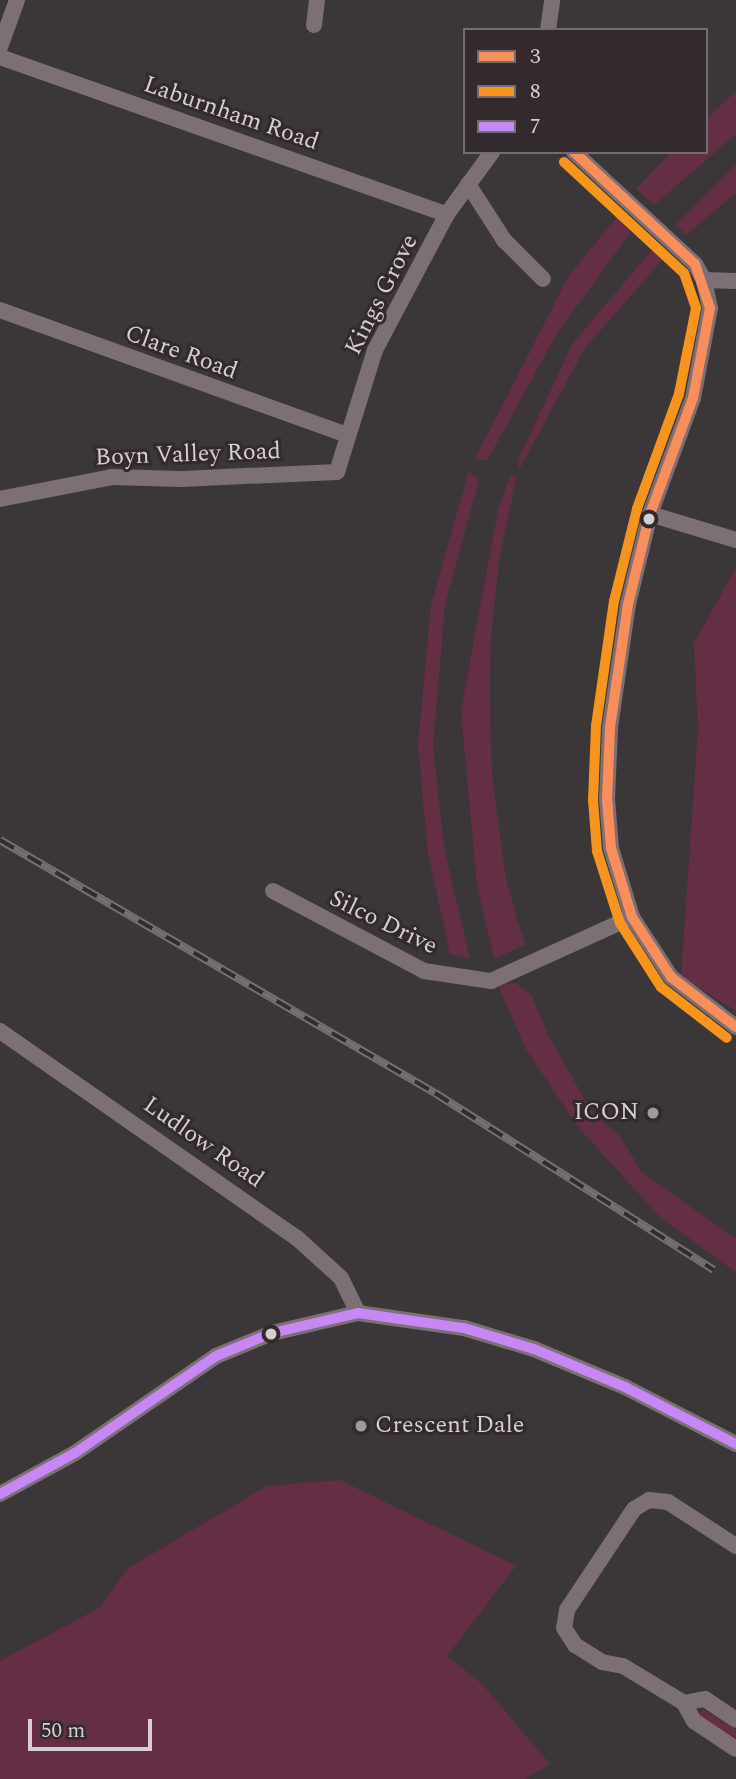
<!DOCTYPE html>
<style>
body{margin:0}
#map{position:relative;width:736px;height:1779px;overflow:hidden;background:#3b3638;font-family:Spectral,serif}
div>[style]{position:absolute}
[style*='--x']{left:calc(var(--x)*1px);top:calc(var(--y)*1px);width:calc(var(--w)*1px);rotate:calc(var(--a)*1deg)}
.green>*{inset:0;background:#642f44}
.minor>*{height:16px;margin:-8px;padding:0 8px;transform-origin:8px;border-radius:8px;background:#7c7074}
.rail>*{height:8px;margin-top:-4px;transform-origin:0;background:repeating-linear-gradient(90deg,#322a2d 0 16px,#766e71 0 32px);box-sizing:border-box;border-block:2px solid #766e71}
.bus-1>*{height:10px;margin:-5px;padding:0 5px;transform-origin:5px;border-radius:5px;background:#fa8e5a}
.bus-2>*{height:10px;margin:-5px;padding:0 5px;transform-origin:5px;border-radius:5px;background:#f7941d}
.bus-3>*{height:10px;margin:-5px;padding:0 5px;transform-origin:5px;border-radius:5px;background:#c788f6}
.dots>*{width:19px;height:19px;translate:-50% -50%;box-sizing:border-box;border:4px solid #322a2d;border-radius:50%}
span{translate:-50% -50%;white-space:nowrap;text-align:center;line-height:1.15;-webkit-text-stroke:6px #322a2d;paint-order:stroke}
.street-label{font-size:24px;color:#d5cfd1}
.poi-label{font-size:24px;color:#d5cfd1}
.right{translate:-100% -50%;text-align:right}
.left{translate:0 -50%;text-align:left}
.legend{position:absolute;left:463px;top:28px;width:245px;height:126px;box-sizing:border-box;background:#322a2d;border:2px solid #736c6f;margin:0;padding:9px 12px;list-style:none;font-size:21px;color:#d5cfd1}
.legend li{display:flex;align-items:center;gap:14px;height:35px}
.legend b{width:35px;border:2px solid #736c6f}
.scale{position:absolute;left:28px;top:1719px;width:124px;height:32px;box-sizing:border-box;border:4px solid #d5cfd1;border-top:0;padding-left:9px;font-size:21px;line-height:24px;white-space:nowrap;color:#d5cfd1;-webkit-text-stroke:5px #322a2d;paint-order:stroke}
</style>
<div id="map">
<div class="green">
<i style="clip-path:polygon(736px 91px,736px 134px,654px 205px,636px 189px,672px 152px,706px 152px,706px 119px)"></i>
<i style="clip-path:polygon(736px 165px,736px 193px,686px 235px,676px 225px)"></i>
<i style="clip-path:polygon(618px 216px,630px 233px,556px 335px,488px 459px,474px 461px,568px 277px)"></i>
<i style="clip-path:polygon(652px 250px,663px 259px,585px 348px,519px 470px,518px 460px,573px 343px)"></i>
<i style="clip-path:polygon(469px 471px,479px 480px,445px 604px,433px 747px,444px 847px,470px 959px,450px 954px,428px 853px,418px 746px,431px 605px)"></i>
<i style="clip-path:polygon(517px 475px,499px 561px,491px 637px,490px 703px,492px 775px,506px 879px,525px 945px,494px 959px,477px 885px,461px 711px,498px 510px,510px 476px)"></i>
<i style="clip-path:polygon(736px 568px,736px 1011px,681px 977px,698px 729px,694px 643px)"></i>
<i style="clip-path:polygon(516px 983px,532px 996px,550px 1039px,594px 1115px,619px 1135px,642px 1172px,736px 1239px,736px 1272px,662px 1219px,578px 1127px,526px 1049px,498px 986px)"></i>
<i style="clip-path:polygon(340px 1480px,516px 1566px,447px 1656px,482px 1684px,550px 1764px,526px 1779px,0 1779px,0 1661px,101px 1607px,127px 1569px,267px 1486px)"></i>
<i style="clip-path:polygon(703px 1709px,736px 1730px,736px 1741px,698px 1717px)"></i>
</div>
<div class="minor">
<i style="--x:314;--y:25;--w:25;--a:-83"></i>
<i style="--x:548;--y:30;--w:30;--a:-82"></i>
<i style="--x:0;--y:47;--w:50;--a:-70.1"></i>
<i style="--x:0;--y:57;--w:474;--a:19.4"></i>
<i style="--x:574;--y:152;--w:165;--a:42.8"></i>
<i style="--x:695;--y:264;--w:18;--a:61"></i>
<i style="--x:704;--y:280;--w:29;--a:78"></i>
<i style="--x:710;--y:308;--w:92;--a:100.7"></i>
<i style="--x:693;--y:398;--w:124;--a:110.3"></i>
<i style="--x:650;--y:514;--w:93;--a:103.7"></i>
<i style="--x:628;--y:604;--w:125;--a:98.3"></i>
<i style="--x:610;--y:728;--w:71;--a:92.4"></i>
<i style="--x:607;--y:799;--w:49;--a:85.3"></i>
<i style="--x:611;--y:848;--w:72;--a:73.1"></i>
<i style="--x:632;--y:917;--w:72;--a:57"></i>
<i style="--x:671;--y:977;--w:82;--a:37.6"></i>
<i style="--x:468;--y:184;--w:67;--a:57.3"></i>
<i style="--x:504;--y:240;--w:55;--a:45"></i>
<i style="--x:704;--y:280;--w:32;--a:2"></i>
<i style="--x:0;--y:310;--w:369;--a:19.8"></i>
<i style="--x:0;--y:499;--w:114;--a:-11.1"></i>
<i style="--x:112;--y:477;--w:69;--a:1.7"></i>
<i style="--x:181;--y:479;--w:156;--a:-2.6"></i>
<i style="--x:337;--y:472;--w:128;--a:-72.7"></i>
<i style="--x:375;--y:350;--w:154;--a:-62.1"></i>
<i style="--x:447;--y:214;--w:77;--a:-54"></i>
<i style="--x:650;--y:514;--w:90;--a:16.8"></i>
<i style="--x:273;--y:891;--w:171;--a:27.9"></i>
<i style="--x:424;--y:971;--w:68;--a:8.5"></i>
<i style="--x:491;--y:981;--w:155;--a:-24.4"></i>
<i style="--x:0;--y:1031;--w:362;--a:34.9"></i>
<i style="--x:297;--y:1238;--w:59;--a:42.3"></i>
<i style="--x:341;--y:1278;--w:39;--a:64"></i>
<i style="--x:0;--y:1494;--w:85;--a:-28.7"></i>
<i style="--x:75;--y:1453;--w:171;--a:-34.5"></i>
<i style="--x:216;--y:1356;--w:61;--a:-22.3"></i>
<i style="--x:272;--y:1333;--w:88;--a:-13.1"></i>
<i style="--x:358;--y:1313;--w:107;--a:8.1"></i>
<i style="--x:464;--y:1328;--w:73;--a:16.7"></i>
<i style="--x:534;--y:1349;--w:99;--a:22.7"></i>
<i style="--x:625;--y:1387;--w:125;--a:27.2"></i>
<i style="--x:736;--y:1546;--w:81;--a:-147.1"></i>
<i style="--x:668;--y:1502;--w:19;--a:-174"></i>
<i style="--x:649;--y:1500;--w:17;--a:149"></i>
<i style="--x:634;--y:1509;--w:121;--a:123.6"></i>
<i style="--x:567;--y:1610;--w:18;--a:99"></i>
<i style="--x:564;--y:1628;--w:20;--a:57"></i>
<i style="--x:575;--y:1645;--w:32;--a:32"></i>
<i style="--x:602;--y:1662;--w:21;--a:11"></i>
<i style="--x:623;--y:1666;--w:71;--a:31.2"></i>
<i style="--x:684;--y:1703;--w:21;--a:61"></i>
<i style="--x:694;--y:1721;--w:50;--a:33.7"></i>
<i style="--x:684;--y:1703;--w:21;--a:-11"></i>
<i style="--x:705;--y:1699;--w:37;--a:34"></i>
</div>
<div class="rail">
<i style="--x:0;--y:840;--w:503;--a:30.18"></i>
<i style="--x:435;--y:1093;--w:330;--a:32.4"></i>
</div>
<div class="bus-1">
<i style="--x:574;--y:152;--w:165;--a:42.8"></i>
<i style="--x:695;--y:264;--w:46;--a:71.2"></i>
<i style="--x:710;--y:308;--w:92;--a:100.7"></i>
<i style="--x:693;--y:398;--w:124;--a:110.3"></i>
<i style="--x:650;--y:514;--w:93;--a:103.7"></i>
<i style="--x:628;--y:604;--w:125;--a:98.3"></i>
<i style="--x:610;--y:728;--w:71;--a:92.4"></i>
<i style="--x:607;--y:799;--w:49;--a:85.3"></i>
<i style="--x:611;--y:848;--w:72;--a:73.1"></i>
<i style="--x:632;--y:917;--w:72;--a:57"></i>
<i style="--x:671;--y:977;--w:82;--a:37.6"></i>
</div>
<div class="bus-2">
<i style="--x:564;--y:162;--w:163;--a:42.8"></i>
<i style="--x:684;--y:273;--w:37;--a:71"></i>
<i style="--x:696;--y:308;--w:88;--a:101.2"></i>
<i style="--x:679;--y:394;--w:122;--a:110.1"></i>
<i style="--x:637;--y:509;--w:95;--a:104"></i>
<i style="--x:614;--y:601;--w:126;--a:98.2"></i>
<i style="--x:596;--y:726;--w:74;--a:92.3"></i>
<i style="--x:593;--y:800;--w:51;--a:85.5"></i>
<i style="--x:597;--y:851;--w:76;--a:72.3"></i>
<i style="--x:620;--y:923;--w:76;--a:57.4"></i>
<i style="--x:661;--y:987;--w:83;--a:37.7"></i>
</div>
<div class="bus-3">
<i style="--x:0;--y:1494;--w:85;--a:-28.7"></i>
<i style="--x:75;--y:1453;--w:171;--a:-34.5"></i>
<i style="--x:216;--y:1356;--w:61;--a:-22.3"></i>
<i style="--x:272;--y:1333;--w:88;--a:-13.1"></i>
<i style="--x:358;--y:1313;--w:107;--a:8.1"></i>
<i style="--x:464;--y:1328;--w:73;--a:16.7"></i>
<i style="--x:534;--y:1349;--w:99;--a:22.7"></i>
<i style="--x:625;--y:1387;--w:125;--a:27.2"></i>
</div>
<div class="dots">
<i style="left:649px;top:519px;background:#d5cfd1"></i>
<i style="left:653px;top:1113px;background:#9f999b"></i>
<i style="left:271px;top:1334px;background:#d5cfd1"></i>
<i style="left:361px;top:1426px;background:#9f999b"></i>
</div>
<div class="street-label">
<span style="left:231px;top:114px;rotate:19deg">Laburnham Road</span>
<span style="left:382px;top:295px;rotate:-63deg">Kings Grove</span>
<span style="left:181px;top:353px;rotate:20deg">Clare Road</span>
<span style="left:188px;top:455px;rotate:-2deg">Boyn Valley Road</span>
<span style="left:383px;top:923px;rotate:26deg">Silco Drive</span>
<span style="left:203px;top:1143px;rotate:35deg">Ludlow Road</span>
</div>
<div class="poi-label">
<span class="right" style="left:639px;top:1113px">ICON</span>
<span class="left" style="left:375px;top:1426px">Crescent Dale</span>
</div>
<ul class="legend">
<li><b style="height:9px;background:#fa8e5a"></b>3</li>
<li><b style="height:9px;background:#f7941d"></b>8</li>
<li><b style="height:9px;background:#c788f6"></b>7</li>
</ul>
<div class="scale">50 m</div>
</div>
